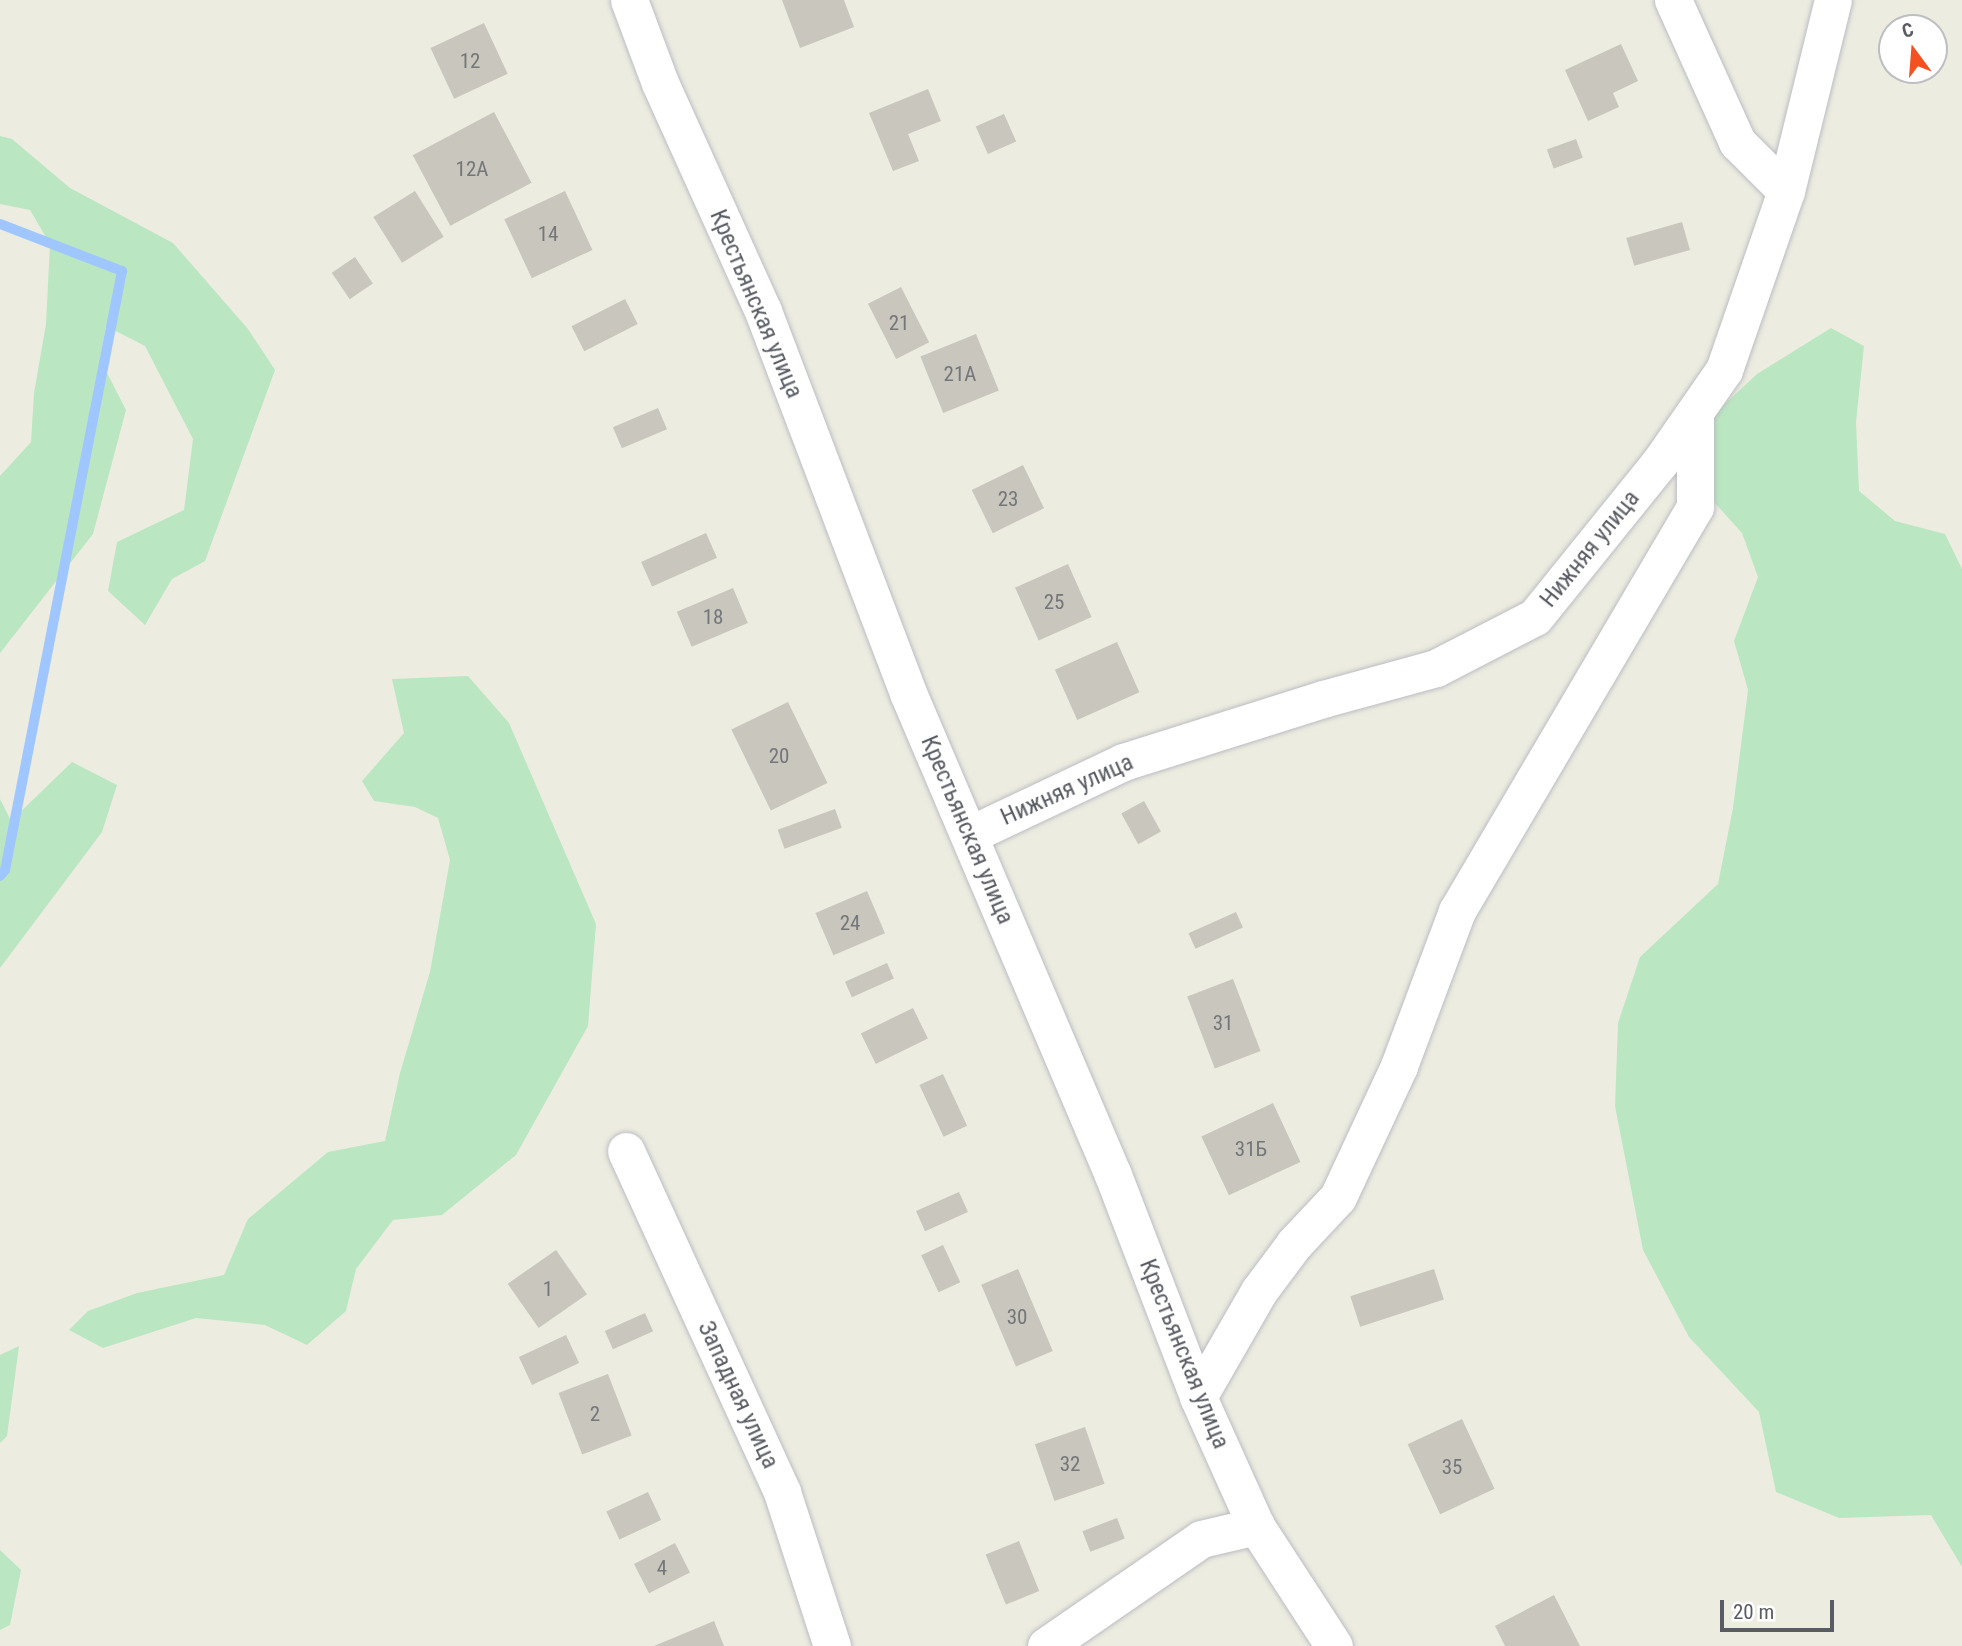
<!DOCTYPE html>
<meta charset="utf-8">
<style>
body{margin:0}
#map{position:relative;width:1962px;height:1646px;overflow:hidden;background:#edece0;font-family:"Roboto Condensed",sans-serif}
div>[style]{position:absolute}
[style*='--x']{left:calc(var(--x)*1px);top:calc(var(--y)*1px);width:calc(var(--w)*1px);rotate:calc(var(--a)*1deg)}
.green>*{inset:0;background:#bae7c1}
.stream>*{height:10px;margin:-5px;padding:0 5px;transform-origin:5px;border-radius:5px;background:#9fc6ff}
.building>*{inset:0;background:#c8c6bd;transform-origin:0 0}
.roads{filter:drop-shadow(0 0 2px #bbbdc3) drop-shadow(0 0 2px #bbbdc3)}
.minor>*{height:37px;margin:-18.5px;padding:0 18.5px;transform-origin:18.5px;border-radius:18.5px;background:#fff}
span{translate:-50% -50%;white-space:nowrap;text-align:center;line-height:1.15;-webkit-text-stroke:5px #fff;paint-order:stroke}
.number-label{font-size:21px;color:#75767a}
.number-label span{-webkit-text-stroke-width:0}
.street-label{font-size:24px;color:#595c63}
.north{position:absolute;left:1878px;top:14px;width:70px;height:70px;box-sizing:border-box;background:#fff;border:2px solid #bdbec1;border-radius:50%;rotate:344deg;font-size:19px;font-weight:700;line-height:28px;text-align:center;color:#595c63}
.north::after{content:'';display:block;margin:auto;width:24px;height:32px;background:#f5501f;clip-path:polygon(50% 0,100% 100%,50% 72%,0 100%)}
.scale{position:absolute;left:1720px;top:1600px;width:114px;height:32px;box-sizing:border-box;border:4px solid #595c63;border-top:0;padding-left:9px;font-size:21px;line-height:24px;white-space:nowrap;color:#595c63;-webkit-text-stroke:5px #fff;paint-order:stroke}
</style>
<div id="map">
<div class="green">
<i style="clip-path:polygon(0 136px,12px 139px,70px 188px,173px 243px,248px 329px,275px 370px,205px 561px,172px 579px,145px 625px,108px 591px,117px 542px,184px 510px,193px 439px,145px 346px,106px 326px,100px 359px,126px 410px,93px 534px,0 653px,0 476px,31px 442px,34px 393px,46px 324px,50px 244px,30px 210px,0 204px)"></i>
<i style="clip-path:polygon(1831px 328px,1864px 346px,1856px 422px,1859px 491px,1895px 521px,1945px 534px,1962px 569px,1962px 1567px,1931px 1515px,1839px 1518px,1776px 1492px,1759px 1412px,1689px 1337px,1643px 1250px,1615px 1106px,1618px 1023px,1640px 957px,1718px 884px,1733px 808px,1748px 690px,1734px 641px,1758px 577px,1742px 533px,1704px 491px,1711px 417px,1757px 374px)"></i>
<i style="clip-path:polygon(468px 676px,509px 723px,596px 924px,588px 1026px,516px 1155px,442px 1215px,393px 1220px,356px 1269px,346px 1311px,307px 1345px,265px 1325px,196px 1318px,103px 1348px,69px 1330px,88px 1311px,137px 1293px,224px 1275px,248px 1219px,328px 1152px,385px 1141px,400px 1073px,430px 972px,450px 860px,438px 818px,415px 807px,374px 801px,362px 781px,404px 733px,392px 679px)"></i>
<i style="clip-path:polygon(72px 762px,117px 785px,102px 832px,0 968px,0 799px,11px 821px)"></i>
<i style="clip-path:polygon(19px 1346px,7px 1436px,0 1443px,0 1355px)"></i>
<i style="clip-path:polygon(0 1550px,21px 1570px,10px 1625px,0 1630px)"></i>
</div>
<div class="stream">
<i style="--x:0;--y:224;--w:131;--a:21.1"></i>
<i style="--x:122;--y:271;--w:610;--a:101.05"></i>
<i style="--x:5;--y:870;--w:8;--a:130"></i>
</div>
<div class="building">
<i style="clip-path:polygon(782px 0,844px 0,854px 27px,800px 48px)"></i>
<i style="left:484px;top:23px;width:56px;height:59px;rotate:65deg"></i>
<i style="clip-path:polygon(1621px 44px,1638px 81px,1613px 93px,1619px 107px,1588px 121px,1565px 70px)"></i>
<i style="clip-path:polygon(928px 89px,941px 121px,908px 134px,919px 161px,893px 171px,869px 113px)"></i>
<i style="left:494px;top:112px;width:80px;height:92px;rotate:62deg"></i>
<i style="left:1004px;top:114px;width:30px;height:31px;rotate:66deg"></i>
<i style="left:1576px;top:139px;width:20px;height:31px;rotate:70deg"></i>
<i style="left:415px;top:191px;width:54px;height:49px;rotate:58deg"></i>
<i style="left:565px;top:191px;width:65px;height:67px;rotate:65deg"></i>
<i style="left:1682px;top:222px;width:29px;height:58px;rotate:74deg"></i>
<i style="left:355px;top:257px;width:32px;height:28px;rotate:56deg"></i>
<i style="left:901px;top:287px;width:62px;height:37px;rotate:63deg"></i>
<i style="left:625px;top:299px;width:28px;height:60px;rotate:63deg"></i>
<i style="left:976px;top:334px;width:61px;height:60px;rotate:68deg"></i>
<i style="left:658px;top:408px;width:23px;height:49px;rotate:67deg"></i>
<i style="left:1023px;top:465px;width:48px;height:57px;rotate:64deg"></i>
<i style="left:706px;top:533px;width:27px;height:71px;rotate:66deg"></i>
<i style="left:1068px;top:564px;width:58px;height:58px;rotate:66deg"></i>
<i style="left:733px;top:588px;width:38px;height:61px;rotate:67deg"></i>
<i style="left:1117px;top:642px;width:55px;height:68px;rotate:66deg"></i>
<i style="left:788px;top:702px;width:90px;height:63px;rotate:64deg"></i>
<i style="left:1144px;top:801px;width:35px;height:26px;rotate:61deg"></i>
<i style="left:835px;top:809px;width:20px;height:61px;rotate:70deg"></i>
<i style="left:867px;top:891px;width:46px;height:56px;rotate:67deg"></i>
<i style="left:1236px;top:912px;width:17px;height:52px;rotate:66deg"></i>
<i style="left:887px;top:963px;width:17px;height:46px;rotate:66deg"></i>
<i style="left:1233px;top:979px;width:77px;height:49px;rotate:69deg"></i>
<i style="left:913px;top:1008px;width:34px;height:58px;rotate:64deg"></i>
<i style="left:943px;top:1074px;width:57px;height:26px;rotate:65deg"></i>
<i style="left:1273px;top:1103px;width:65px;height:79px;rotate:65deg"></i>
<i style="left:959px;top:1192px;width:22px;height:47px;rotate:66deg"></i>
<i style="left:943px;top:1245px;width:41px;height:24px;rotate:65deg"></i>
<i style="left:556px;top:1250px;width:54px;height:59px;rotate:55deg"></i>
<i style="left:1018px;top:1269px;width:89px;height:40px;rotate:67deg"></i>
<i style="left:1434px;top:1269px;width:32px;height:88px;rotate:72deg"></i>
<i style="left:645px;top:1313px;width:20px;height:44px;rotate:66deg"></i>
<i style="left:566px;top:1335px;width:31px;height:52px;rotate:65deg"></i>
<i style="left:608px;top:1374px;width:66px;height:53px;rotate:69deg"></i>
<i style="left:1462px;top:1419px;width:77px;height:60px;rotate:65deg"></i>
<i style="left:1085px;top:1427px;width:60px;height:53px;rotate:71deg"></i>
<i style="left:648px;top:1492px;width:31px;height:46px;rotate:65deg"></i>
<i style="left:1117px;top:1518px;width:22px;height:37px;rotate:69deg"></i>
<i style="left:1019px;top:1541px;width:54px;height:36px;rotate:68deg"></i>
<i style="left:675px;top:1543px;width:33px;height:46px;rotate:63deg"></i>
<i style="clip-path:polygon(1554px 1595px,1580px 1646px,1505px 1646px,1495px 1626px)"></i>
<i style="clip-path:polygon(714px 1621px,724px 1646px,654px 1646px)"></i>
</div>
<div class="roads">
<div class="minor">
<i style="--x:629;--y:0;--w:89;--a:69.5"></i>
<i style="--x:660;--y:83;--w:250;--a:65.7"></i>
<i style="--x:763;--y:311;--w:409;--a:69.2"></i>
<i style="--x:908;--y:693;--w:524;--a:66.96"></i>
<i style="--x:1113;--y:1175;--w:238;--a:69"></i>
<i style="--x:1198;--y:1397;--w:141;--a:65.8"></i>
<i style="--x:1256;--y:1526;--w:143;--a:57"></i>
<i style="--x:1673;--y:0;--w:156;--a:65.7"></i>
<i style="--x:1737;--y:142;--w:69;--a:45"></i>
<i style="--x:971;--y:834;--w:168;--a:-25.3"></i>
<i style="--x:1123;--y:762;--w:210;--a:-17.5"></i>
<i style="--x:1323;--y:699;--w:117;--a:-15.3"></i>
<i style="--x:1436;--y:668;--w:111;--a:-27.3"></i>
<i style="--x:1535;--y:617;--w:199;--a:-51.1"></i>
<i style="--x:1660;--y:462;--w:112;--a:-55.2"></i>
<i style="--x:1724;--y:370;--w:189;--a:-70.9"></i>
<i style="--x:1786;--y:191;--w:197;--a:-76.2"></i>
<i style="--x:626;--y:1151;--w:375;--a:65.4"></i>
<i style="--x:782;--y:1492;--w:162;--a:72"></i>
<i style="--x:1198;--y:1397;--w:122;--a:-60.1"></i>
<i style="--x:1259;--y:1291;--w:59;--a:-53.3"></i>
<i style="--x:1294;--y:1244;--w:64;--a:-46.9"></i>
<i style="--x:1338;--y:1197;--w:145;--a:-65"></i>
<i style="--x:1399;--y:1066;--w:165;--a:-69.5"></i>
<i style="--x:1457;--y:911;--w:469;--a:-59.5"></i>
<i style="--x:1695;--y:507;--w:94;--a:-90"></i>
<i style="--x:1046;--y:1646;--w:188;--a:-34.6"></i>
<i style="--x:1201;--y:1539;--w:57;--a:-13.3"></i>
</div>
</div>
<div class="number-label">
<span style="left:470px;top:61px">12</span>
<span style="left:472px;top:169px">12А</span>
<span style="left:548px;top:234px">14</span>
<span style="left:899px;top:323px">21</span>
<span style="left:960px;top:374px">21А</span>
<span style="left:1008px;top:499px">23</span>
<span style="left:1054px;top:602px">25</span>
<span style="left:713px;top:617px">18</span>
<span style="left:779px;top:756px">20</span>
<span style="left:850px;top:923px">24</span>
<span style="left:1223px;top:1023px">31</span>
<span style="left:1251px;top:1149px">31Б</span>
<span style="left:548px;top:1289px">1</span>
<span style="left:1017px;top:1317px">30</span>
<span style="left:595px;top:1414px">2</span>
<span style="left:1070px;top:1464px">32</span>
<span style="left:1452px;top:1467px">35</span>
<span style="left:662px;top:1568px">4</span>
</div>
<div class="street-label">
<span style="left:756px;top:304px;rotate:67deg">Крестьянская улица</span>
<span style="left:1590px;top:549px;rotate:-51deg">Нижняя улица</span>
<span style="left:1067px;top:790px;rotate:-24deg">Нижняя улица</span>
<span style="left:967px;top:830px;rotate:67deg">Крестьянская улица</span>
<span style="left:1184px;top:1354px;rotate:68deg">Крестьянская улица</span>
<span style="left:738px;top:1395px;rotate:65deg">Западная улица</span>
</div>
<div class="north">С</div>
<div class="scale">20 m</div>
</div>
